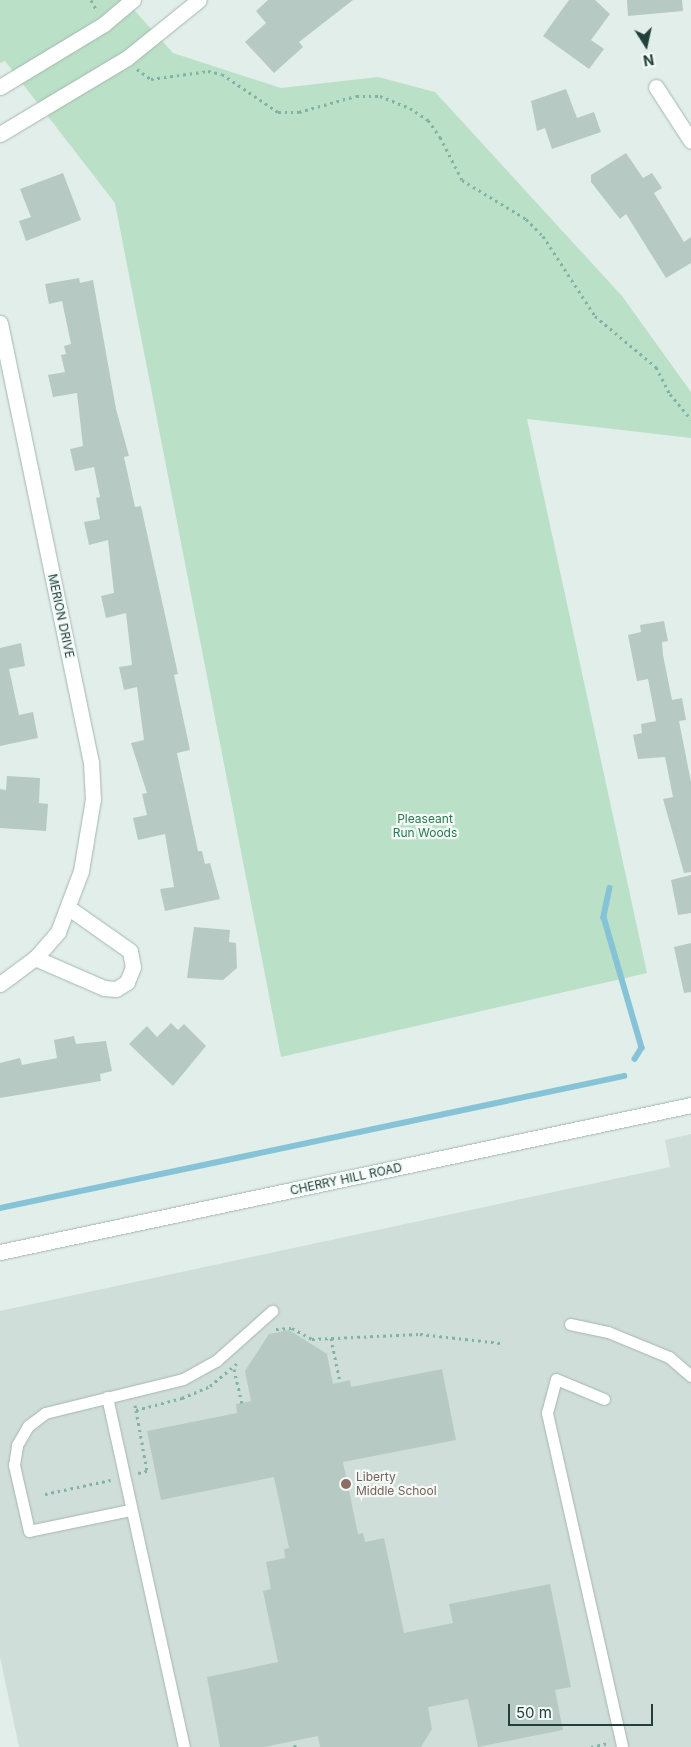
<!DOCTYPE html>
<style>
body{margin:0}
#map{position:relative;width:691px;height:1747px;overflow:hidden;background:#e2eee9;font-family:Inter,sans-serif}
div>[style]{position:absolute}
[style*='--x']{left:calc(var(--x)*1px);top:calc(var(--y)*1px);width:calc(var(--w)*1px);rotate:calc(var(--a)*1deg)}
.built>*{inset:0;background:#d0ded9}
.green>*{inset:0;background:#bae0c7}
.stream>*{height:5.5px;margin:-2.75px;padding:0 2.75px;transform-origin:2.75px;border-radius:2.75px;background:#86c3d6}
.building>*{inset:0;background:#b7c9c3}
.path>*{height:3px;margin-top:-1.5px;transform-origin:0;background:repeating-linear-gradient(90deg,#80b3a8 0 2.5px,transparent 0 6.5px)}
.roads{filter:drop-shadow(0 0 1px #a4b6b1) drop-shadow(0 0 1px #a4b6b1)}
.lane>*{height:11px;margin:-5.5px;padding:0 5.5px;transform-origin:5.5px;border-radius:5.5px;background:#fff}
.street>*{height:15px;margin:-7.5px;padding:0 7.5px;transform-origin:7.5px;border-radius:7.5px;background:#fff}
.secondary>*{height:15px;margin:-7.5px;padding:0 7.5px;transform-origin:7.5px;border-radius:7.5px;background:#fff}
.dots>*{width:14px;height:14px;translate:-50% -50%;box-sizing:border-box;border:2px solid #f3faf7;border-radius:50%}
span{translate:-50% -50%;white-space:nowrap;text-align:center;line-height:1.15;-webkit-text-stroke:4.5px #f3faf7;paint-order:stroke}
.street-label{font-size:12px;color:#21403a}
.park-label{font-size:12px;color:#287a4f}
.education-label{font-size:12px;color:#785e54}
.left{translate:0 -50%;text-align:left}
.north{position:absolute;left:621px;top:20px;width:50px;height:50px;-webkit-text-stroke:4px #f3faf7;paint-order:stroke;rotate:170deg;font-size:14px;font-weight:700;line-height:20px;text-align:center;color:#21403a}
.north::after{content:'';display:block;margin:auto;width:18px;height:22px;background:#21403a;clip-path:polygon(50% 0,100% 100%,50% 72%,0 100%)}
.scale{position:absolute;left:508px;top:1704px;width:145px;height:22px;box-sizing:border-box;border:2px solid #21403a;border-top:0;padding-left:6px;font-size:15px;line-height:18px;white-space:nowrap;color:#21403a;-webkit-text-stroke:4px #f3faf7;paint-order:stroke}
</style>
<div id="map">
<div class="built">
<i style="clip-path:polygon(691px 1134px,691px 1747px,19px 1747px,0 1657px,0 1311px,670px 1167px,665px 1140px)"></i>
</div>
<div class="green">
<i style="clip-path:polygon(0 0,125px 0,173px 53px,281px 88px,378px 77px,435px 92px,622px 296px,691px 392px,691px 438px,527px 419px,647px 973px,281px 1057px,115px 203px,5px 61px,0 63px)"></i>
</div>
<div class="stream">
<i style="--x:610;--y:888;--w:30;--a:102"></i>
<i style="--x:604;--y:917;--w:136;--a:73.8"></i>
<i style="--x:642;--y:1048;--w:13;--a:122"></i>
<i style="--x:0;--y:1208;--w:638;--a:-11.94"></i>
</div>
<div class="building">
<i style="clip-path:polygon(268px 0,353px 0,299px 42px,303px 47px,274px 73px,245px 42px,266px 23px,256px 11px)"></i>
<i style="clip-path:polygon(569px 0,595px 0,610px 14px,591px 40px,604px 49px,589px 69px,543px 36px)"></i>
<i style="clip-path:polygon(627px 0,682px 0,683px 11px,628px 16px)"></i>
<i style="clip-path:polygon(566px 89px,577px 118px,594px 112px,601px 132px,552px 149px,545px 128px,537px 131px,531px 101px)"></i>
<i style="clip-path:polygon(626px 153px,643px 178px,652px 173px,662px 188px,654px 193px,684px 242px,691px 237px,691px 263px,666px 278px,626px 214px,620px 219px,591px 182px,591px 175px)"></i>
<i style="clip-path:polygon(63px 173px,81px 220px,26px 241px,19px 221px,31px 217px,20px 189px)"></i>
<i style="clip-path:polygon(79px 278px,80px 283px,93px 280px,116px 409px,129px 456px,124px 457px,135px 507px,141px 506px,178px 674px,174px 675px,190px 750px,177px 753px,198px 851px,202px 851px,205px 864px,210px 863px,220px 899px,165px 911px,160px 889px,174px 887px,165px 834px,138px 840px,133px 818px,147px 815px,142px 794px,147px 793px,131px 743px,144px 740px,137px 687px,124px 690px,119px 667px,132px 665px,126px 613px,106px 618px,101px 596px,114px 593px,108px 540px,89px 545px,84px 522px,100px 519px,96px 498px,100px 497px,94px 467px,75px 471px,70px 449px,83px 446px,77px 393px,53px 397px,48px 375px,65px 372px,61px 355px,66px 354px,64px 346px,71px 344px,62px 301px,49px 304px,45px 284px)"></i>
<i style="clip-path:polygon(664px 621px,668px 641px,662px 642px,663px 655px,672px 700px,682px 698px,686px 720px,679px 721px,691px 782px,691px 872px,684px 873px,663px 799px,673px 797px,665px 757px,638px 759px,633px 735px,642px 733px,641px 724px,656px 721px,648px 679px,637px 681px,628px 635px,641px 632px,640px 625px)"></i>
<i style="clip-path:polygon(21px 643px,25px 666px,9px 669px,19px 715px,33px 712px,38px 738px,0 746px,0 648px)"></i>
<i style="clip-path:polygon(7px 776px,40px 778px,39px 803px,48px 804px,46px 831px,0 828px,0 789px,6px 790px)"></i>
<i style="clip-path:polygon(691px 875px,691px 913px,678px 915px,671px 880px)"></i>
<i style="clip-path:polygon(194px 927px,230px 930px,229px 942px,236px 943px,237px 968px,223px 980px,187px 978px)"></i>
<i style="clip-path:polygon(691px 943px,691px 992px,684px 993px,674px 947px)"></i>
<i style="clip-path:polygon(171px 1023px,178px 1030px,184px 1024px,206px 1046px,173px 1086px,129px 1044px,147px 1026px,157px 1037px)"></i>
<i style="clip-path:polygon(74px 1036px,76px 1044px,106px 1041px,112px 1071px,100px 1074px,101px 1081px,0 1098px,0 1063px,20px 1058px,22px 1065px,57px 1058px,54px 1040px)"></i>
<i style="clip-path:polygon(289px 1330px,327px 1354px,333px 1384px,350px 1380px,351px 1387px,442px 1369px,456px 1440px,343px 1462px,358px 1534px,363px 1533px,365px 1542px,384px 1538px,404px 1633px,453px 1623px,449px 1604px,550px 1584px,571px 1687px,555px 1690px,563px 1730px,478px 1747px,468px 1699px,428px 1707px,432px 1729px,421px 1747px,320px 1747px,318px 1736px,264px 1747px,220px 1747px,207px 1677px,278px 1662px,263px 1591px,271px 1589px,266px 1562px,285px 1558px,284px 1549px,289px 1548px,274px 1477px,161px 1500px,147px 1431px,237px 1413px,236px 1404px,251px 1401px,245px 1371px,269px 1334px)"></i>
</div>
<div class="path">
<i style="--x:91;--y:0;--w:13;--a:61"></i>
<i style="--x:137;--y:69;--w:17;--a:36"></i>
<i style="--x:151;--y:79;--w:58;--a:-8"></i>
<i style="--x:208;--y:71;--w:14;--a:12"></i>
<i style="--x:222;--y:74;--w:68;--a:34.2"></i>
<i style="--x:278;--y:112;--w:21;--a:0"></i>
<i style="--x:299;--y:112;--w:59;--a:-15.7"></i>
<i style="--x:356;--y:96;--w:24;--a:0"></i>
<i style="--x:380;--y:96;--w:32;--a:22"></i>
<i style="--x:410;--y:108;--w:22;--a:34"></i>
<i style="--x:428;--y:120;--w:21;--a:55"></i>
<i style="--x:440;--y:137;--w:48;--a:62.9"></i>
<i style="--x:462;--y:180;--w:75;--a:31.4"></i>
<i style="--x:526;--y:219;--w:24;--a:45"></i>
<i style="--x:543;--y:236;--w:95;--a:57"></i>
<i style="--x:595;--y:316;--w:80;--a:39.9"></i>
<i style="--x:656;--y:367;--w:30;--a:63"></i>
<i style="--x:670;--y:394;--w:33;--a:50"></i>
<i style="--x:276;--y:1329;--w:16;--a:-4"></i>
<i style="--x:292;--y:1328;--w:23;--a:29"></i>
<i style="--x:312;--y:1339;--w:108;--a:-2.7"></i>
<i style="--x:420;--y:1334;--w:81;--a:6.4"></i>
<i style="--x:331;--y:1338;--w:45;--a:78.4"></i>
<i style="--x:234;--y:1369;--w:35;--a:77"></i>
<i style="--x:135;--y:1405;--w:5;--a:79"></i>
<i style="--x:136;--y:1410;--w:48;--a:-14.6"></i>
<i style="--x:182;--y:1398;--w:30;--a:-23"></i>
<i style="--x:210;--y:1386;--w:38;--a:-40"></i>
<i style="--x:136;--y:1410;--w:62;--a:79.8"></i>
<i style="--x:147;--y:1471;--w:9;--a:167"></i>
<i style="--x:45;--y:1494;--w:67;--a:-12"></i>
<i style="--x:295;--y:1747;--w:3;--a:-90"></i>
<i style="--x:591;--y:1747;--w:17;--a:-13"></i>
</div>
<div class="roads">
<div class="lane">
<i style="--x:570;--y:1324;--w:39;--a:12"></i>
<i style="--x:608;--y:1332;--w:66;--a:22.3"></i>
<i style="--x:669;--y:1357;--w:29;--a:41"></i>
<i style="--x:107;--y:1397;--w:358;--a:77.6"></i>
<i style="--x:604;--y:1399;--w:52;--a:-157.4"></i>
<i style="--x:556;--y:1379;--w:35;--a:105"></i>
<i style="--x:547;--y:1413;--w:342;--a:77.3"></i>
<i style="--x:130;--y:1510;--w:103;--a:168.3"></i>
<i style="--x:29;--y:1531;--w:68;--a:-102.8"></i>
<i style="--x:14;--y:1465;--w:20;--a:-81"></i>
<i style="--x:17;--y:1445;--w:22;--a:-60"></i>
<i style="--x:28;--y:1426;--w:21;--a:-37"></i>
<i style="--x:45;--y:1413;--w:142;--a:-13.8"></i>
<i style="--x:183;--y:1379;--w:39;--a:-29"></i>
<i style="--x:217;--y:1360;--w:74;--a:-41.7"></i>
</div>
<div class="street">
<i style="--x:656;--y:87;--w:64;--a:57.1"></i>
<i style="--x:0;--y:323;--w:448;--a:78.3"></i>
<i style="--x:91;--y:762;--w:37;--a:87"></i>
<i style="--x:93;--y:799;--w:73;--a:99.5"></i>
<i style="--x:81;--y:871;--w:65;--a:110.7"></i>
<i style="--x:58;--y:932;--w:35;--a:131"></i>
<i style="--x:35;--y:958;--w:44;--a:143.4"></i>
<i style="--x:35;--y:958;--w:75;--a:23.5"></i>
<i style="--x:104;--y:988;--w:12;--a:5"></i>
<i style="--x:116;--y:989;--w:13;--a:-32"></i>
<i style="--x:127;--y:982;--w:16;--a:-68"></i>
<i style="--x:133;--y:967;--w:16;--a:-101"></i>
<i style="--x:130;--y:951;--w:75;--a:-144.8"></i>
</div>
<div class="secondary">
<i style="--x:0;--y:87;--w:122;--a:-31.2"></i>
<i style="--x:104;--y:24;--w:38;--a:-40"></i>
<i style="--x:0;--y:134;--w:148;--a:-30.9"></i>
<i style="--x:127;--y:58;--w:92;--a:-38.9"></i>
<i style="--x:0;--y:1252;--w:706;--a:-12.01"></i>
</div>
</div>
<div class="dots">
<i style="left:346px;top:1484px;background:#8d6e63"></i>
</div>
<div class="street-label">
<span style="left:61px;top:616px;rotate:78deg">MERION DRIVE</span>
<span style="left:346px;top:1179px;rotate:-12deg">CHERRY HILL ROAD</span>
</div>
<div class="park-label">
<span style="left:425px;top:826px">Pleaseant<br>Run Woods</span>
</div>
<div class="education-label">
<span class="left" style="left:356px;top:1484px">Liberty<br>Middle School</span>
</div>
<div class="north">N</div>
<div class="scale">50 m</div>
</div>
